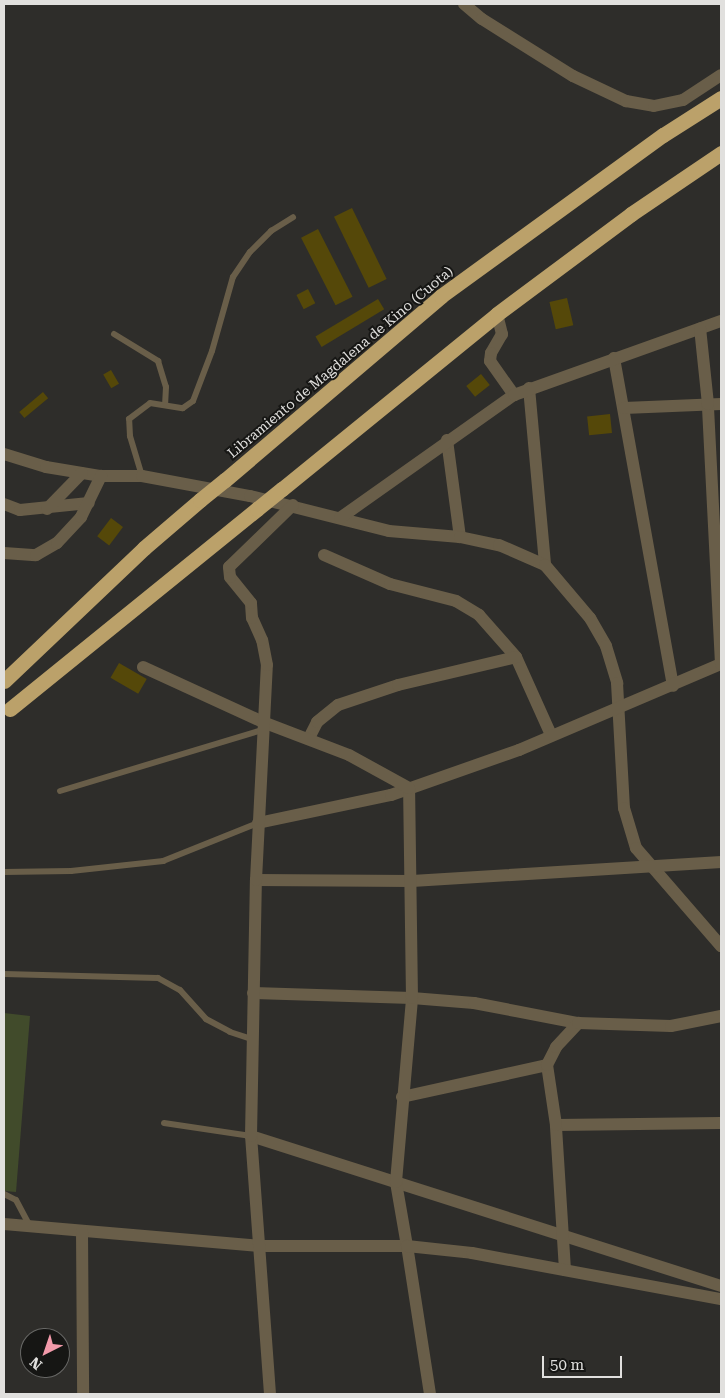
<!DOCTYPE html>
<style>
body{margin:0}
#map{position:relative;width:725px;height:1398px;overflow:hidden;background:#2e2d2a;font-family:"Roboto Serif",serif}
div>[style]{position:absolute}
[style*='--x']{left:calc(var(--x)*1px);top:calc(var(--y)*1px);width:calc(var(--w)*1px);rotate:calc(var(--a)*1deg)}
.green>*{inset:0;background:#414b2b}
.building>*{inset:0;background:#554809;transform-origin:0 0}
.service>*{height:6px;margin:-3px;padding:0 3px;transform-origin:3px;border-radius:3px;background:#695e49}
.minor>*{height:12px;margin:-6px;padding:0 6px;transform-origin:6px;border-radius:6px;background:#695e49}
.tertiary>*{height:12px;margin:-6px;padding:0 6px;transform-origin:6px;border-radius:6px;background:#695e49}
.motorway>*{height:15px;margin:-7.5px;padding:0 7.5px;transform-origin:7.5px;border-radius:7.5px;background:#bba16a}
.motorway-bridge>*{height:15px;margin:-7.5px;padding:0 7.5px;transform-origin:7.5px;border-radius:7.5px;background:#bba16a}
span{translate:-50% -50%;white-space:nowrap;text-align:center;line-height:1.15;-webkit-text-stroke:4px #161614;paint-order:stroke}
.street-label{font-size:14px;color:#e1e0de}
.frame{position:absolute;inset:0;border:5px solid #e1e0de;pointer-events:none}
.north{position:absolute;left:20px;top:1328px;width:50px;height:50px;box-sizing:border-box;background:#161614;border:1px solid #676765;border-radius:50%;rotate:221deg;font-size:14px;font-weight:700;line-height:20px;text-align:center;color:#e1e0de}
.north::after{content:'';display:block;margin:auto;width:18px;height:22px;background:#f39aaa;clip-path:polygon(50% 0,100% 100%,50% 72%,0 100%)}
.scale{position:absolute;left:542px;top:1356px;width:80px;height:22px;box-sizing:border-box;border:2px solid #e1e0de;border-top:0;padding-left:6px;font-size:15px;line-height:18px;white-space:nowrap;color:#e1e0de;-webkit-text-stroke:4px #161614;paint-order:stroke}
</style>
<div id="map">
<div class="green">
<i style="clip-path:polygon(4px 1013px,30px 1016px,16px 1192px,4px 1191px)"></i>
</div>
<div class="building">
<i style="left:352px;top:208px;width:79px;height:20px;rotate:64deg"></i>
<i style="left:318px;top:229px;width:76px;height:19px;rotate:63deg"></i>
<i style="left:308px;top:289px;width:16px;height:13px;rotate:63deg"></i>
<i style="left:567px;top:298px;width:28px;height:18px;rotate:77deg"></i>
<i style="left:378px;top:299px;width:12px;height:73px;rotate:59deg"></i>
<i style="left:111px;top:370px;width:16px;height:9px;rotate:60deg"></i>
<i style="left:481px;top:374px;width:14px;height:19px;rotate:51deg"></i>
<i style="left:43px;top:392px;width:8px;height:31px;rotate:50deg"></i>
<i style="left:610px;top:414px;width:19px;height:23px;rotate:84deg"></i>
<i style="left:111px;top:518px;width:15px;height:23px;rotate:37deg"></i>
<i style="left:119px;top:663px;width:32px;height:17px;rotate:30deg"></i>
</div>
<div class="service">
<i style="--x:114;--y:334;--w:52;--a:31.5"></i>
<i style="--x:158;--y:361;--w:27;--a:73"></i>
<i style="--x:166;--y:387;--w:18;--a:93"></i>
<i style="--x:142;--y:476;--w:42;--a:-106.7"></i>
<i style="--x:130;--y:436;--w:17;--a:-93"></i>
<i style="--x:129;--y:419;--w:26;--a:-37"></i>
<i style="--x:150;--y:403;--w:33;--a:9"></i>
<i style="--x:183;--y:408;--w:12;--a:-35"></i>
<i style="--x:193;--y:401;--w:53;--a:-69.2"></i>
<i style="--x:212;--y:351;--w:77;--a:-74.2"></i>
<i style="--x:233;--y:277;--w:30;--a:-56"></i>
<i style="--x:250;--y:252;--w:30;--a:-45"></i>
<i style="--x:271;--y:231;--w:26;--a:-32"></i>
<i style="--x:60;--y:791;--w:211;--a:-16.8"></i>
<i style="--x:4;--y:872;--w:67;--a:-0.9"></i>
<i style="--x:71;--y:871;--w:93;--a:-6.2"></i>
<i style="--x:163;--y:861;--w:102;--a:-21.8"></i>
<i style="--x:4;--y:974;--w:154;--a:1.5"></i>
<i style="--x:158;--y:978;--w:25;--a:29"></i>
<i style="--x:180;--y:990;--w:39;--a:48"></i>
<i style="--x:206;--y:1019;--w:27;--a:28"></i>
<i style="--x:230;--y:1032;--w:23;--a:18"></i>
<i style="--x:164;--y:1123;--w:88;--a:8.5"></i>
<i style="--x:4;--y:1194;--w:13;--a:27"></i>
<i style="--x:16;--y:1200;--w:30;--a:62"></i>
</div>
<div class="minor">
<i style="--x:464;--y:4;--w:23;--a:40"></i>
<i style="--x:482;--y:19;--w:107;--a:32.1"></i>
<i style="--x:573;--y:76;--w:59;--a:25.3"></i>
<i style="--x:626;--y:101;--w:28;--a:10"></i>
<i style="--x:654;--y:106;--w:30;--a:-12"></i>
<i style="--x:683;--y:100;--w:45;--a:-33.3"></i>
<i style="--x:497;--y:314;--w:21;--a:76"></i>
<i style="--x:502;--y:334;--w:22;--a:120"></i>
<i style="--x:491;--y:353;--w:8;--a:97"></i>
<i style="--x:490;--y:361;--w:42;--a:54.8"></i>
<i style="--x:614;--y:358;--w:333;--a:79.8"></i>
<i style="--x:529;--y:388;--w:178;--a:84.8"></i>
<i style="--x:624;--y:408;--w:97;--a:-2.4"></i>
<i style="--x:447;--y:440;--w:98;--a:82.4"></i>
<i style="--x:4;--y:454;--w:44;--a:17.2"></i>
<i style="--x:46;--y:467;--w:56;--a:9.3"></i>
<i style="--x:101;--y:476;--w:41;--a:0"></i>
<i style="--x:142;--y:476;--w:110;--a:10.5"></i>
<i style="--x:250;--y:496;--w:143;--a:14.1"></i>
<i style="--x:389;--y:531;--w:71;--a:4.8"></i>
<i style="--x:460;--y:537;--w:40;--a:12"></i>
<i style="--x:499;--y:545;--w:50;--a:23.5"></i>
<i style="--x:545;--y:565;--w:70;--a:49.7"></i>
<i style="--x:590;--y:618;--w:32;--a:60"></i>
<i style="--x:606;--y:646;--w:39;--a:73"></i>
<i style="--x:617;--y:683;--w:125;--a:86.8"></i>
<i style="--x:624;--y:808;--w:42;--a:73.3"></i>
<i style="--x:636;--y:848;--w:130;--a:49.1"></i>
<i style="--x:4;--y:504;--w:17;--a:21"></i>
<i style="--x:20;--y:510;--w:69;--a:-5.8"></i>
<i style="--x:47;--y:509;--w:50;--a:-45.8"></i>
<i style="--x:340;--y:518;--w:213;--a:-35.3"></i>
<i style="--x:514;--y:395;--w:220;--a:-19.7"></i>
<i style="--x:4;--y:553;--w:32;--a:4"></i>
<i style="--x:36;--y:555;--w:24;--a:-30"></i>
<i style="--x:57;--y:543;--w:35;--a:-47"></i>
<i style="--x:81;--y:517;--w:46;--a:-64"></i>
<i style="--x:324;--y:555;--w:72;--a:23.7"></i>
<i style="--x:390;--y:584;--w:68;--a:14.4"></i>
<i style="--x:456;--y:601;--w:27;--a:31"></i>
<i style="--x:479;--y:615;--w:56;--a:48.6"></i>
<i style="--x:516;--y:657;--w:85;--a:65.8"></i>
<i style="--x:309;--y:738;--w:18;--a:-63"></i>
<i style="--x:317;--y:722;--w:27;--a:-39"></i>
<i style="--x:338;--y:705;--w:63;--a:-18.4"></i>
<i style="--x:398;--y:685;--w:121;--a:-13.3"></i>
<i style="--x:258;--y:823;--w:136;--a:-11.9"></i>
<i style="--x:391;--y:795;--w:136;--a:-19.4"></i>
<i style="--x:519;--y:750;--w:220;--a:-23.1"></i>
<i style="--x:721;--y:664;--w:260;--a:-92.9"></i>
<i style="--x:708;--y:404;--w:76;--a:-96"></i>
<i style="--x:256;--y:880;--w:156;--a:0.4"></i>
<i style="--x:412;--y:881;--w:310;--a:-3.5"></i>
<i style="--x:253;--y:993;--w:159;--a:1.8"></i>
<i style="--x:412;--y:998;--w:62;--a:4.6"></i>
<i style="--x:474;--y:1003;--w:106;--a:10.9"></i>
<i style="--x:402;--y:1097;--w:148;--a:-12.4"></i>
<i style="--x:556;--y:1125;--w:165;--a:-0.7"></i>
<i style="--x:251;--y:1136;--w:493;--a:17.7"></i>
<i style="--x:4;--y:1224;--w:256;--a:4.9"></i>
<i style="--x:259;--y:1246;--w:148;--a:0"></i>
<i style="--x:407;--y:1246;--w:65;--a:-99.8"></i>
<i style="--x:396;--y:1182;--w:185;--a:-85"></i>
<i style="--x:412;--y:998;--w:210;--a:-90.8"></i>
<i style="--x:409;--y:788;--w:68;--a:-151.2"></i>
<i style="--x:349;--y:755;--w:92;--a:-159"></i>
<i style="--x:263;--y:722;--w:132;--a:-155.4"></i>
<i style="--x:82;--y:1231;--w:163;--a:89.6"></i>
<i style="--x:565;--y:1270;--w:145;--a:-93.6"></i>
<i style="--x:556;--y:1125;--w:61;--a:-98.5"></i>
<i style="--x:547;--y:1065;--w:20;--a:-63"></i>
<i style="--x:556;--y:1047;--w:33;--a:-47"></i>
<i style="--x:578;--y:1023;--w:93;--a:1.8"></i>
<i style="--x:671;--y:1026;--w:51;--a:-11.3"></i>
<i style="--x:270;--y:1394;--w:259;--a:-94.2"></i>
<i style="--x:251;--y:1136;--w:256;--a:-88.9"></i>
<i style="--x:256;--y:880;--w:215;--a:-87.1"></i>
<i style="--x:267;--y:665;--w:25;--a:-101"></i>
<i style="--x:262;--y:640;--w:24;--a:-114"></i>
<i style="--x:252;--y:618;--w:15;--a:-94"></i>
<i style="--x:251;--y:603;--w:33;--a:-129"></i>
<i style="--x:230;--y:577;--w:10;--a:-96"></i>
<i style="--x:229;--y:567;--w:89;--a:-44.1"></i>
</div>
<div class="tertiary">
<i style="--x:430;--y:1394;--w:150;--a:-98.8"></i>
<i style="--x:407;--y:1246;--w:65;--a:6.1"></i>
<i style="--x:472;--y:1253;--w:253;--a:10.5"></i>
</div>
<div class="motorway">
<i style="--x:225;--y:480;--w:284;--a:-40.4"></i>
<i style="--x:441;--y:296;--w:274;--a:-36"></i>
<i style="--x:663;--y:135;--w:69;--a:-32.5"></i>
<i style="--x:282;--y:489;--w:277;--a:-39.1"></i>
<i style="--x:497;--y:314;--w:167;--a:-36.7"></i>
<i style="--x:631;--y:214;--w:109;--a:-34.1"></i>
<i style="--x:4;--y:681;--w:193;--a:-43.5"></i>
<i style="--x:144;--y:548;--w:74;--a:-40.6"></i>
<i style="--x:10;--y:709;--w:318;--a:-39"></i>
</div>
<div class="motorway-bridge">
<i style="--x:200;--y:500;--w:32;--a:-39"></i>
<i style="--x:257;--y:509;--w:32;--a:-39"></i>
</div>
<div class="street-label">
<span style="left:340px;top:362px;rotate:-40deg">Libramiento de Magdalena de Kino (Cuota)</span>
</div>
<div class="frame"></div>
<div class="north">N</div>
<div class="scale">50 m</div>
</div>
